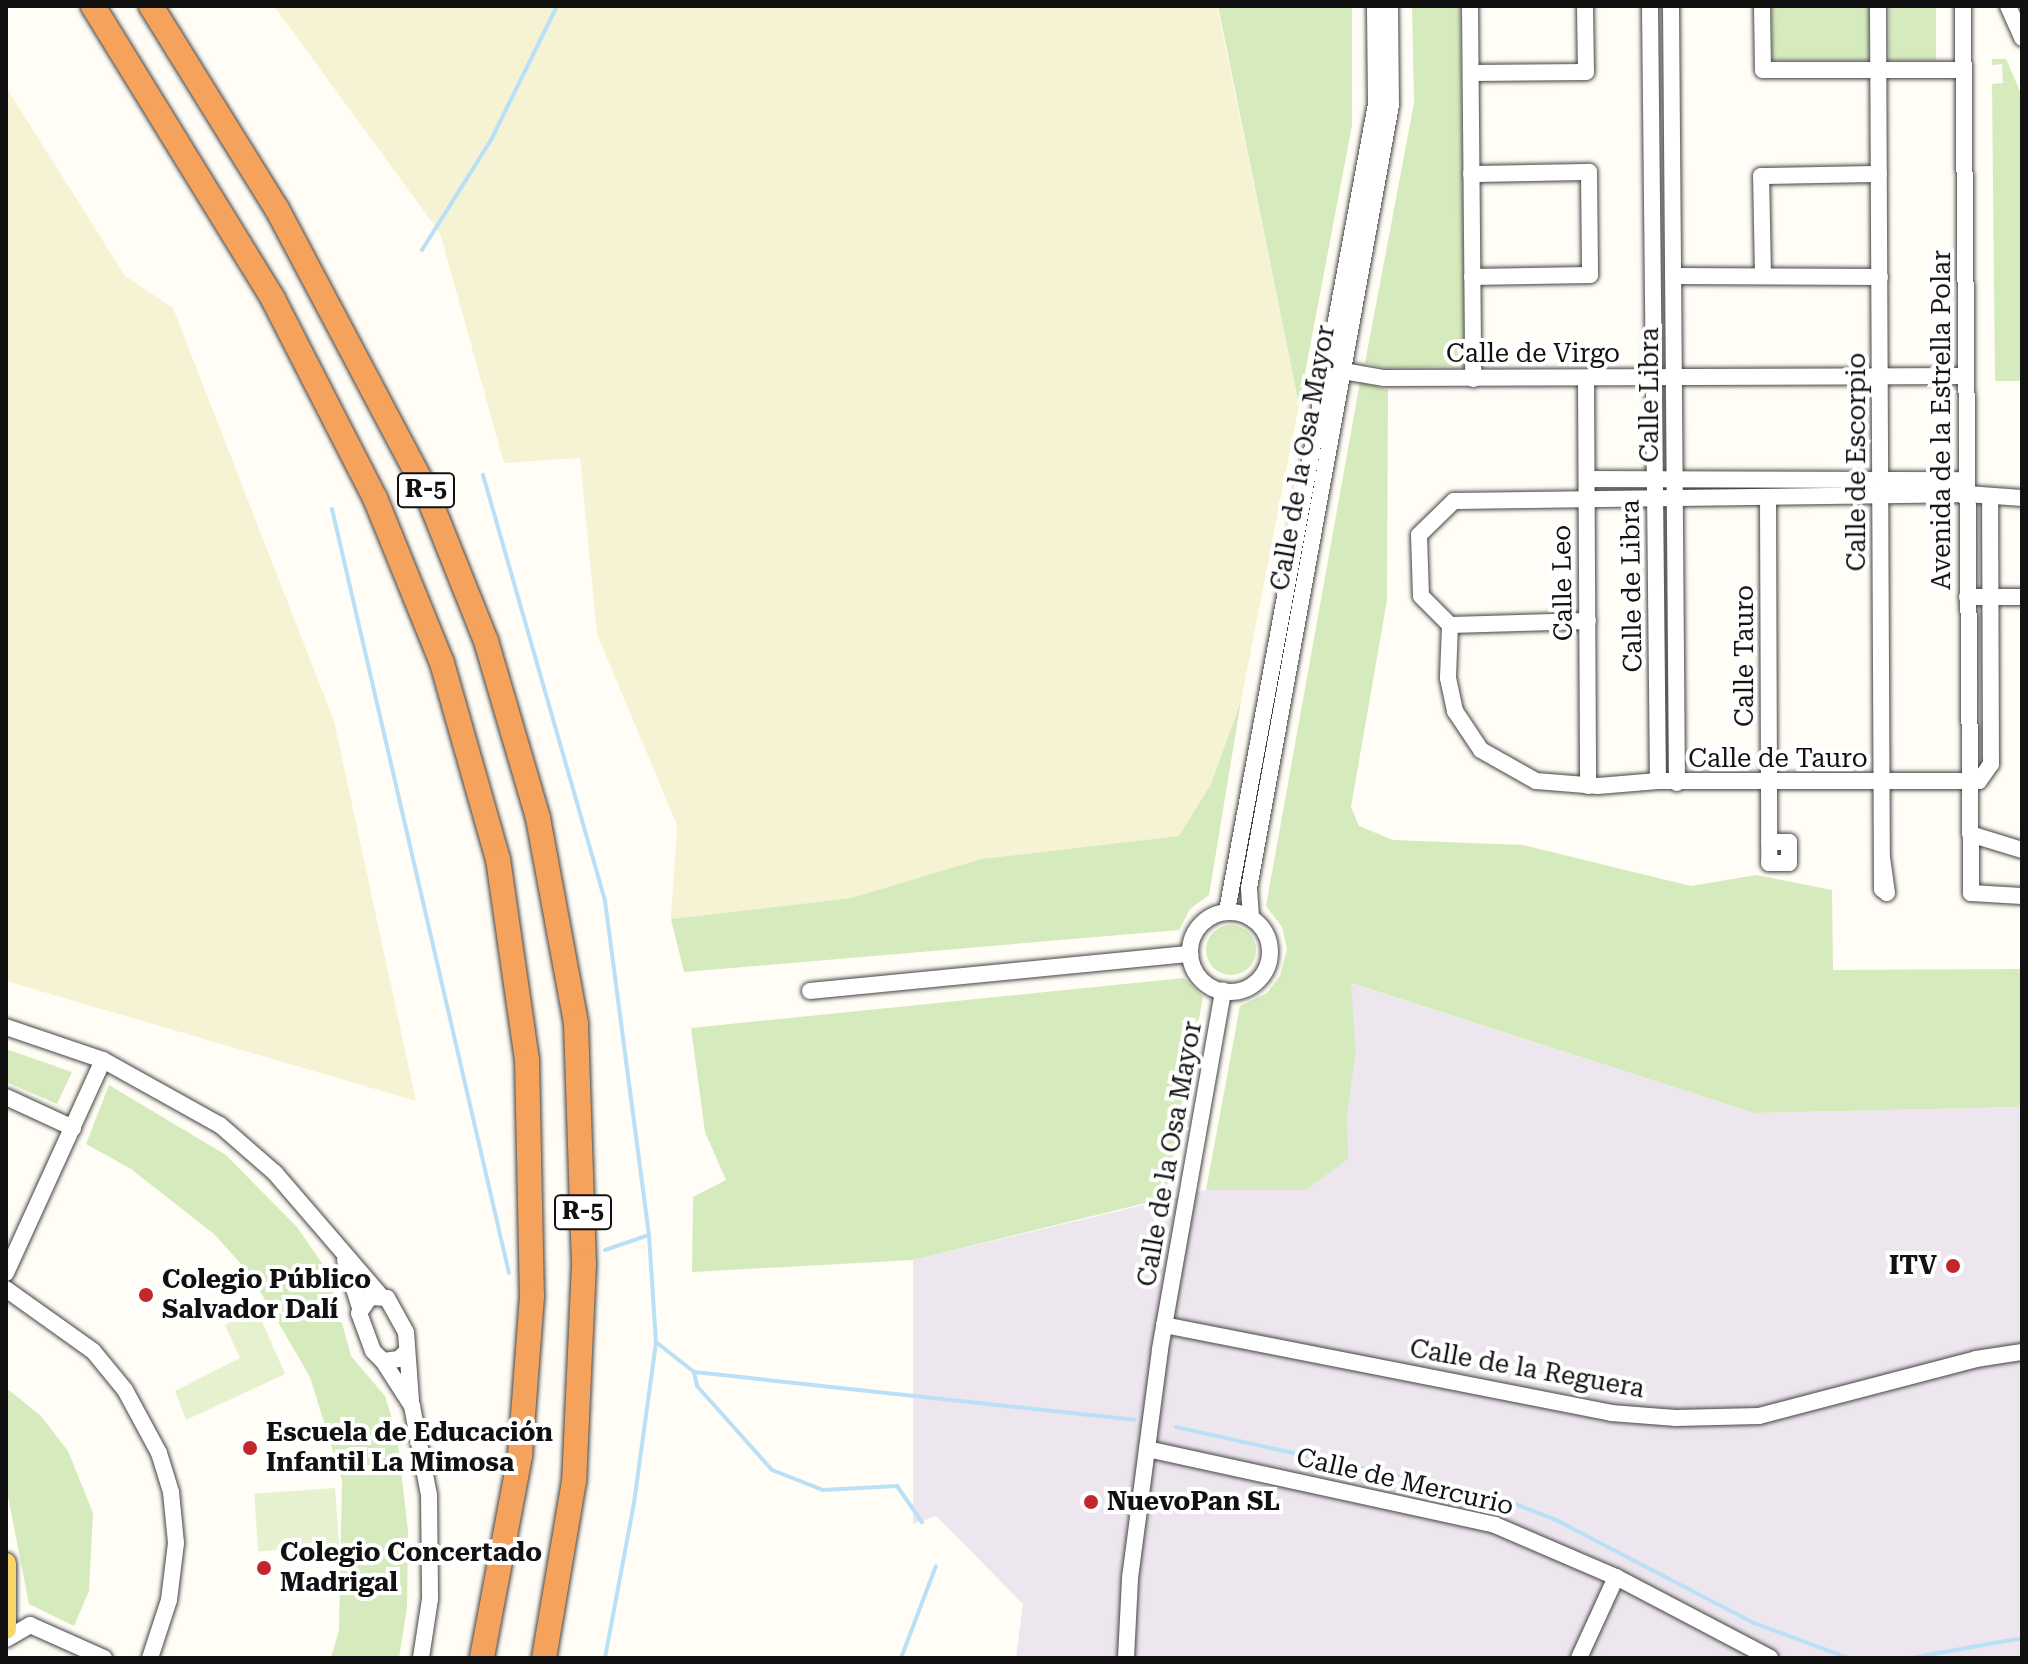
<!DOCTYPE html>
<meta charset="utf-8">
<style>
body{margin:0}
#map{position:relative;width:2028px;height:1664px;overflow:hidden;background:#fffdf5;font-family:"Roboto Serif",serif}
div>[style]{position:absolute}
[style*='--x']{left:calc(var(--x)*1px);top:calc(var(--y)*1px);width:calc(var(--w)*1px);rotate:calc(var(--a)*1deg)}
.industrial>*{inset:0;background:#eee6ef}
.farmland>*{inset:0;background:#f6f3d4}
.green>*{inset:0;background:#d5ebbd;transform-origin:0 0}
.round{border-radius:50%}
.pitch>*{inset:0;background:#e6f2cf;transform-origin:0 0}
.stream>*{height:4px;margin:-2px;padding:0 2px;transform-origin:2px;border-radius:2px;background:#b9e0f7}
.roads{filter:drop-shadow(0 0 2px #444) drop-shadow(0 0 2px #444)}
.minor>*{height:16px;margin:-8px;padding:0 8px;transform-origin:8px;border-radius:8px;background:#fff}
.minor>.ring{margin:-8px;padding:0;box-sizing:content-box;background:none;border:16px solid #fff;border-radius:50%}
.major>*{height:20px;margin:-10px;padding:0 10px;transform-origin:10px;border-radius:10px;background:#f9d66b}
.highway>*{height:24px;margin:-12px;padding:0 12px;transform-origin:12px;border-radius:12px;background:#f5a25d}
.dots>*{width:22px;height:22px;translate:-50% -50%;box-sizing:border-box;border:4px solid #fff;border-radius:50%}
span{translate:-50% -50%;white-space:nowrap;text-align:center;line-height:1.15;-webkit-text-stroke:8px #fff;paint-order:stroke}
.shield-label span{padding:2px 6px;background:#fff;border:2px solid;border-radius:6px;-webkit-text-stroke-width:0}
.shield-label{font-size:24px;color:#111;font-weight:700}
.street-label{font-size:26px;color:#111}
.poi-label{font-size:26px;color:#111;font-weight:700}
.right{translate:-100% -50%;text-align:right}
.left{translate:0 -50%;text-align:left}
.frame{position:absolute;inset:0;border:8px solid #111;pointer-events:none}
</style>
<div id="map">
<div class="industrial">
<i style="clip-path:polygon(1350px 983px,1754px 1113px,2022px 1107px,2022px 1658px,1016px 1658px,1023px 1604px,936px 1516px,913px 1524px,913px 1260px,1206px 1190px,1306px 1190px,1347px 1159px,1347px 1116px,1356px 1053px)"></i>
</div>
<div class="farmland">
<i style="clip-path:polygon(274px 6px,1217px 6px,1299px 405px,1241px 701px,1211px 784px,1180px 836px,981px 859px,851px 898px,671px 919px,677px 825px,597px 634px,580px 458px,504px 463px,440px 233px)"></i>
<i style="clip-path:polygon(6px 87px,125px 276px,173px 308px,334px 721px,416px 1101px,6px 981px)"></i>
</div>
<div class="green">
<i style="clip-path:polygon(1218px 6px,1352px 6px,1352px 125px,1299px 405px)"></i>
<i style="clip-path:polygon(1412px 6px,1460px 6px,1465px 366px,1386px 368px,1365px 363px,1414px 103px)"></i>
<i style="left:1772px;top:6px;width:97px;height:54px"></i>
<i style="left:1889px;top:6px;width:47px;height:54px"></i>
<i style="clip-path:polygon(1992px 59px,2006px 59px,2022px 96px,2022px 381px,1995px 381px,1992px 84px,2003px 83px,2002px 64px,1992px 65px)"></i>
<i style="clip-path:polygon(1360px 382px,1388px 390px,1387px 600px,1351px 807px,1359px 826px,1393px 840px,1523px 845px,1691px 886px,1756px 875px,1832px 890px,1833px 970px,2022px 969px,2022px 1107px,1754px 1113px,1351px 983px,1356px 1053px,1347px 1116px,1348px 1159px,1306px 1190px,1206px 1190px,1240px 1006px,1267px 993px,1280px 976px,1287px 949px,1282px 927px,1266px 906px)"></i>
<i style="clip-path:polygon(1241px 701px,1209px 895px,1190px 909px,1179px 930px,684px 972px,671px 919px,851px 898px,981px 859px,1179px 836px,1211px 784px)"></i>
<i class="round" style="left:1206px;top:925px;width:50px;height:50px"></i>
<i style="clip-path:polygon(1184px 978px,1203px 997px,1166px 1198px,913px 1260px,692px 1272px,693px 1197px,726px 1180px,705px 1132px,691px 1028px)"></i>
<i style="clip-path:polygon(6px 1049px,72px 1072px,57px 1104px,6px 1082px)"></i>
<i style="clip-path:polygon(109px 1085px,226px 1155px,297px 1227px,328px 1272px,351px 1356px,385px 1396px,397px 1435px,408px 1531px,407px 1608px,399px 1658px,331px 1658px,339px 1630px,342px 1480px,310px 1377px,250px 1274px,214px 1234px,131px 1169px,86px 1144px)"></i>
<i style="clip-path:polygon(6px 1388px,40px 1415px,68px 1451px,93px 1513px,89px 1591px,74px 1626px,29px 1604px,6px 1486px)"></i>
</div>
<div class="pitch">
<i style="clip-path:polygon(257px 1310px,285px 1374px,186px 1420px,175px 1391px,240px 1358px,225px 1325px)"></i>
<i style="left:335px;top:1488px;width:58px;height:81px;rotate:86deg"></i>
</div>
<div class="stream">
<i style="--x:422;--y:250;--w:130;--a:-57.9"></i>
<i style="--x:491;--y:140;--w:149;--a:-63.8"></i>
<i style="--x:483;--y:475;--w:443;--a:74"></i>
<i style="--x:605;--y:901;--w:337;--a:82.5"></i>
<i style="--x:332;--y:509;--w:784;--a:76.96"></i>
<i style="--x:605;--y:1250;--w:46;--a:-18.8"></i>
<i style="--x:649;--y:1235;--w:107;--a:86.3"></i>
<i style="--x:656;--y:1342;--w:48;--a:38.3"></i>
<i style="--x:694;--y:1372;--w:443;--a:6.2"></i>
<i style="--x:694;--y:1372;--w:14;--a:78"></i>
<i style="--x:697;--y:1386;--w:113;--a:48.2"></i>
<i style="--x:772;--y:1470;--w:55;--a:21.4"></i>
<i style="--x:823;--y:1490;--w:74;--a:-3.1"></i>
<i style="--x:897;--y:1486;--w:44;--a:55.2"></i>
<i style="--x:1176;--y:1427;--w:337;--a:12.5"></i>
<i style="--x:1505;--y:1500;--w:55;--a:21.4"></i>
<i style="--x:1556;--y:1520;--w:223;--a:27.5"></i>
<i style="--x:1754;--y:1623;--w:100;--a:20.4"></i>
<i style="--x:605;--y:1658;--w:158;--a:-79.4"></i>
<i style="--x:634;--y:1503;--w:162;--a:-82.2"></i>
<i style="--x:901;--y:1658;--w:98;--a:-69.2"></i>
<i style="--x:1911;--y:1658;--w:113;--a:-10.2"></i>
</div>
<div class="roads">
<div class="minor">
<i style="--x:1470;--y:6;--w:373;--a:89.5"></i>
<i style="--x:1650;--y:6;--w:775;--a:89.41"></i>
<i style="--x:1671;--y:6;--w:777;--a:89.56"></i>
<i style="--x:1762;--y:6;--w:64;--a:89.1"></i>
<i style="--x:1763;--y:70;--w:201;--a:0"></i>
<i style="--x:1878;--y:6;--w:883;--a:89.74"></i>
<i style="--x:1882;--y:889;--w:6;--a:39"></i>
<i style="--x:1887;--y:893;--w:37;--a:-98"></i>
<i style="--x:1963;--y:6;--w:887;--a:89.48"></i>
<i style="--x:1971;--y:893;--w:51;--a:3.4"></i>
<i style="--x:2008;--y:6;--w:35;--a:66"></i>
<i style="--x:1471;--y:73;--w:115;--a:-0.5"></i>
<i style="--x:1586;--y:72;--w:66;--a:-90.9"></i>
<i style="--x:1471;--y:174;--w:118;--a:-1"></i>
<i style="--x:1589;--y:172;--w:103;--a:89.4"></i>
<i style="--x:1590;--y:275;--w:118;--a:179"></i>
<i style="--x:1673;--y:276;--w:207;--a:0.3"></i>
<i style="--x:1763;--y:276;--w:100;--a:-91.1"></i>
<i style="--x:1761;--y:176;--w:118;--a:-1"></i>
<i style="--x:1343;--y:371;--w:42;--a:9.7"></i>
<i style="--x:1384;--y:378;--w:581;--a:-0.2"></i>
<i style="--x:1586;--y:379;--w:407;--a:89.7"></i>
<i style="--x:1587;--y:479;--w:380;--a:0.2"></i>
<i style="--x:1768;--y:497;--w:366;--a:89.8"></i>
<i style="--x:1769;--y:863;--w:20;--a:0"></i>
<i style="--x:1789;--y:863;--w:21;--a:-90"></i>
<i style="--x:1789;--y:842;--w:20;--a:180"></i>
<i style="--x:1967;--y:597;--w:55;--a:0"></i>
<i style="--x:1450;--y:625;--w:53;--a:92.2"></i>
<i style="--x:1448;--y:678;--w:34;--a:78"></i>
<i style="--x:1455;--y:711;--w:47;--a:56.3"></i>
<i style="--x:1481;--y:750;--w:63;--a:29.4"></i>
<i style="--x:1536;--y:781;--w:62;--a:4.6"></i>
<i style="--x:1598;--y:786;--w:60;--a:-4.8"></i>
<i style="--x:1658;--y:781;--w:321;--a:0"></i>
<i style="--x:1979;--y:781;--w:21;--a:-55"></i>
<i style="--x:1991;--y:764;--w:266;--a:-90.2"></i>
<i style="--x:1450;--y:625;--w:41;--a:-135"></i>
<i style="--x:1421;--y:596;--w:61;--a:-91.9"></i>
<i style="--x:1419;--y:535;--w:49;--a:-44.2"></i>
<i style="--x:1454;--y:501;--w:513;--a:-0.78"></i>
<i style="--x:1967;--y:494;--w:55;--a:4.2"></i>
<i style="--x:1450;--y:625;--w:138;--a:-1.7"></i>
<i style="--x:1970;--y:834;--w:54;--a:17.1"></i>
<i style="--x:1227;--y:911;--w:821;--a:-79.54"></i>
<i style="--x:1376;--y:104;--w:98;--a:-90.6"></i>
<i class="ring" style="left:1190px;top:912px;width:64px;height:64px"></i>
<i style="--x:1251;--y:917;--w:29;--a:-94"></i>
<i style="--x:1249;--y:888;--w:796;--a:-79.72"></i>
<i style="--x:1391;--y:105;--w:99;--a:-90.6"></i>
<i style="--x:810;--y:991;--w:382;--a:-5.6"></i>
<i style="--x:6;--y:1027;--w:102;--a:18.8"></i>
<i style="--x:103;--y:1060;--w:134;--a:29.1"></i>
<i style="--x:220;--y:1125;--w:73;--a:41.1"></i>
<i style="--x:275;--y:1173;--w:161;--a:49.3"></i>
<i style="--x:6;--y:1097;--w:74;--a:24.8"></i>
<i style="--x:345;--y:1260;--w:50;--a:72.6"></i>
<i style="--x:6;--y:1273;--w:234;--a:-65.5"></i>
<i style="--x:6;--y:1289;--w:107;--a:35.5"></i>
<i style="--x:93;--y:1351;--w:50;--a:50.6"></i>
<i style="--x:125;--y:1390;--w:72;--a:61.6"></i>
<i style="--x:159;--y:1453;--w:41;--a:72.9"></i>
<i style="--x:171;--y:1492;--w:51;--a:84.4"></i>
<i style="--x:176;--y:1543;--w:57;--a:97"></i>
<i style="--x:169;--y:1600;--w:61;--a:108.1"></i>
<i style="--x:1164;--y:1325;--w:456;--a:11.1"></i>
<i style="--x:1611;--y:1413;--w:65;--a:4.4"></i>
<i style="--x:1676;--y:1418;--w:83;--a:-1.4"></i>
<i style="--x:1759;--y:1416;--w:224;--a:-14.7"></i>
<i style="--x:1976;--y:1359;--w:47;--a:-8.7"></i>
<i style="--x:407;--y:1351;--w:11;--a:135"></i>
<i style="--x:399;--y:1359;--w:16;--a:173"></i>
<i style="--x:383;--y:1361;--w:14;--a:-135"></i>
<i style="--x:373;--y:1351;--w:40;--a:-110.2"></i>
<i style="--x:359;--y:1313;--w:19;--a:-55"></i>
<i style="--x:370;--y:1297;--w:17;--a:3"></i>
<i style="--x:387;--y:1298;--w:39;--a:61"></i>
<i style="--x:406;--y:1332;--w:68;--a:85.8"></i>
<i style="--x:383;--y:1361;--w:54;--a:57.2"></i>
<i style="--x:412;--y:1406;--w:91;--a:79.2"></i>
<i style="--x:429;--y:1495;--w:104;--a:89.4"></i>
<i style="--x:430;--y:1599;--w:60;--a:98.7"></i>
<i style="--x:1147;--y:1449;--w:356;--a:12.3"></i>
<i style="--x:1495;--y:1525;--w:132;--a:23.3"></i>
<i style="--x:1616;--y:1577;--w:174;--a:27.7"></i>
<i style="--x:6;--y:1639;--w:28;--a:-30"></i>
<i style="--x:30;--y:1625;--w:81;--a:24"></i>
<i style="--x:1126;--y:1658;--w:80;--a:-87.1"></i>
<i style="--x:1130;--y:1578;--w:231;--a:-82.5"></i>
<i style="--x:1160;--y:1349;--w:364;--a:-80"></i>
<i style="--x:1579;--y:1658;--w:89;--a:-65.4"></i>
</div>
<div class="major">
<i style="--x:6;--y:1563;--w:66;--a:90"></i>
</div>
<div class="highway">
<i style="--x:93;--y:6;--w:344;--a:58.4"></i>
<i style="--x:273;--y:299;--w:224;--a:62.9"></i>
<i style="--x:375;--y:498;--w:178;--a:67.9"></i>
<i style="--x:442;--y:663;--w:204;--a:74.1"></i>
<i style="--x:498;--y:859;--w:203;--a:81.8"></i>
<i style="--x:527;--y:1060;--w:236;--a:88.8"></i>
<i style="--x:532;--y:1296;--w:160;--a:94.3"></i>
<i style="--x:520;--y:1456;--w:206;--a:100.7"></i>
<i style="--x:151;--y:6;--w:239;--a:58.2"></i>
<i style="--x:277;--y:209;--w:319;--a:62.1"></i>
<i style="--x:426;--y:491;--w:162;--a:68.2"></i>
<i style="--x:486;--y:641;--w:184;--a:73.6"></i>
<i style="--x:538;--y:818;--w:209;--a:79.5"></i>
<i style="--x:576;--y:1024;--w:240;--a:88.1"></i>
<i style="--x:584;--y:1264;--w:217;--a:92.6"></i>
<i style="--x:574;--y:1481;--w:180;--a:99.6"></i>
</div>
</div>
<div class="dots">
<i style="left:1953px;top:1266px;background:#c4262e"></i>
<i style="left:146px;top:1295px;background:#c4262e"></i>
<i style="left:250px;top:1448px;background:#c4262e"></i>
<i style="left:1091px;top:1502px;background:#c4262e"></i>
<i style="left:264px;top:1568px;background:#c4262e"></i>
</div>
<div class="shield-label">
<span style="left:426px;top:490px">R-5</span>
<span style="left:583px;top:1212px">R-5</span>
</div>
<div class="street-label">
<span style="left:1533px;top:354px">Calle de Virgo</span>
<span style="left:1650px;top:395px;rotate:-90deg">Calle Libra</span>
<span style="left:1942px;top:420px;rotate:-90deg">Avenida de la Estrella Polar</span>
<span style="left:1303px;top:458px;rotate:-80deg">Calle de la Osa Mayor</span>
<span style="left:1857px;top:462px;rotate:-90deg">Calle de Escorpio</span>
<span style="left:1563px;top:583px;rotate:-91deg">Calle Leo</span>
<span style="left:1632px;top:586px;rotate:-91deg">Calle de Libra</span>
<span style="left:1745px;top:656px;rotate:-90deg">Calle Tauro</span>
<span style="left:1778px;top:759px">Calle de Tauro</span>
<span style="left:1170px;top:1154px;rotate:-80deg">Calle de la Osa Mayor</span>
<span style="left:1527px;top:1369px;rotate:10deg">Calle de la Reguera</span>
<span style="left:1405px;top:1482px;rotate:13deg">Calle de Mercurio</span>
</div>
<div class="poi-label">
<span class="right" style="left:1937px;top:1266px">ITV</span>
<span class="left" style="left:162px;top:1295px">Colegio Público<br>Salvador Dalí</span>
<span class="left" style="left:266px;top:1448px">Escuela de Educación<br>Infantil La Mimosa</span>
<span class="left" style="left:1107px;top:1502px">NuevoPan SL</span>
<span class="left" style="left:280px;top:1568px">Colegio Concertado<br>Madrigal</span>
</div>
<div class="frame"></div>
</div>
